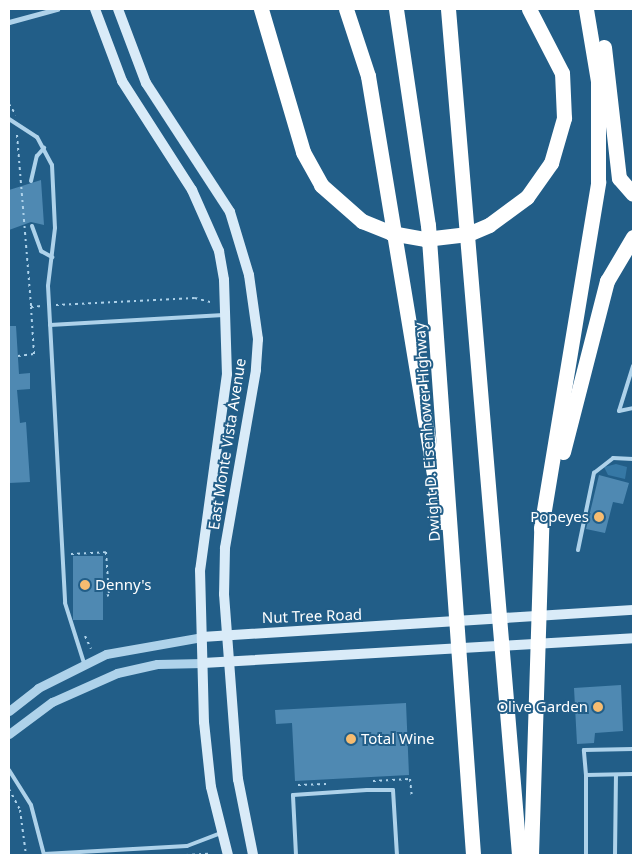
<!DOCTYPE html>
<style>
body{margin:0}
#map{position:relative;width:642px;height:864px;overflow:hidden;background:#225e88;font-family:"Noto Sans",sans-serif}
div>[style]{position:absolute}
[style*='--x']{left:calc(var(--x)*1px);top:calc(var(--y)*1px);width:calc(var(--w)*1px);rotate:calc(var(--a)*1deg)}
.green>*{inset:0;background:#3678a5}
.building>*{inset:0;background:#4f89b2;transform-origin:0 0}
.path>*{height:2px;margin-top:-1px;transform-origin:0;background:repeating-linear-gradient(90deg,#aed2ea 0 2.5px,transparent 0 6.5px)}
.service>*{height:4px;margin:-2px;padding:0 2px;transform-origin:2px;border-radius:2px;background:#aed2ea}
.minor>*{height:5px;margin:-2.5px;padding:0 2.5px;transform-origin:2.5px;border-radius:2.5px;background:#aed2ea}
.tertiary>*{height:9px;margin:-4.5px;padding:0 4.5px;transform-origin:4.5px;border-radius:4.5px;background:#aed2ea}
.secondary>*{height:10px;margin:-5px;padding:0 5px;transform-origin:5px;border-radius:5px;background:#d9ebf8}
.motorway>*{height:15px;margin:-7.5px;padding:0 7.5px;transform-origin:7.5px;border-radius:7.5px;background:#fff}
.dots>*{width:14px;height:14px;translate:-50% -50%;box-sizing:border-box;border:2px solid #225e88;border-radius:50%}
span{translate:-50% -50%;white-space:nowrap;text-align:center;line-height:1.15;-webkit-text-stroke:4px #225e88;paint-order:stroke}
.street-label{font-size:15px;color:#fff}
.poi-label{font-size:15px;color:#fff}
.right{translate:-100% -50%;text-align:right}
.left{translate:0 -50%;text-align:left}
.frame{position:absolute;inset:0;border:10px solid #fff;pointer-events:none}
</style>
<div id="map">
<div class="green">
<i style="clip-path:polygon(616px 464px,627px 467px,625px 479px,608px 475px,604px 467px)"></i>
</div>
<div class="building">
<i style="clip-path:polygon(41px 180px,44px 225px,31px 222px,9px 230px,9px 190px)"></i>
<i style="clip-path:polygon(9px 326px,16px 326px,19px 374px,30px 373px,30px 389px,17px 390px,20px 423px,26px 422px,30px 482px,9px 483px)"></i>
<i style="clip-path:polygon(599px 475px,629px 483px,623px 504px,613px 502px,605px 533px,586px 529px)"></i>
<i style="left:73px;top:556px;width:30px;height:64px"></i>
<i style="clip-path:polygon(621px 685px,623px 731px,595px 733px,594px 743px,577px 744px,574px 688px)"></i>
<i style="clip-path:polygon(406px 703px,409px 775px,295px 781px,292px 723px,276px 724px,275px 710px)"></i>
</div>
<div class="path">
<i style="--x:9;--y:104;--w:13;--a:58"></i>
<i style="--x:17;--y:135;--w:173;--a:85.3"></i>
<i style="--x:56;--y:305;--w:139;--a:-2.9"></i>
<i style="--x:195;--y:298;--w:16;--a:15"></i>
<i style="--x:18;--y:356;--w:16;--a:-7"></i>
<i style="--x:34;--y:354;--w:47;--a:-93.7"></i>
<i style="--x:31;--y:307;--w:11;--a:-5"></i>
<i style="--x:71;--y:554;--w:35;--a:-3"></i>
<i style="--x:106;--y:552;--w:43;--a:86"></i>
<i style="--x:109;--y:595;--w:3;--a:162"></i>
<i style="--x:85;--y:636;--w:14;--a:65"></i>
<i style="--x:373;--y:781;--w:37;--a:-3"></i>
<i style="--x:410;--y:779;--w:18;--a:84"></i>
<i style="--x:298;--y:785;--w:28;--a:-2"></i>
<i style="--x:9;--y:789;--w:24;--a:62"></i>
<i style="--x:20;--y:810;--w:45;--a:82.4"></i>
<i style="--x:186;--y:855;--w:22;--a:-3"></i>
</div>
<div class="service">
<i style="--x:9;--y:119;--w:33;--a:33"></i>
<i style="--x:37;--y:137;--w:32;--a:62"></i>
<i style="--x:52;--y:165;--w:63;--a:87.3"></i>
<i style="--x:55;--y:228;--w:58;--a:96.9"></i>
<i style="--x:48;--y:286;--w:317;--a:86.9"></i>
<i style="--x:65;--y:603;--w:63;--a:72.4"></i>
<i style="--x:31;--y:181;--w:26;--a:-77"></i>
<i style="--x:37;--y:156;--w:11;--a:-49"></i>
<i style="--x:32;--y:226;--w:27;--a:70"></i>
<i style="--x:41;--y:251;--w:13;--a:29"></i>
<i style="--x:50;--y:325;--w:174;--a:-3.3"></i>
<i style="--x:633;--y:366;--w:47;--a:107.3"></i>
<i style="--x:619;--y:411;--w:14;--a:-12"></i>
<i style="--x:578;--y:550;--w:79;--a:-78.3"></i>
<i style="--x:594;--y:473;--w:24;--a:-38"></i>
<i style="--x:613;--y:458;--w:20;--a:3"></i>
<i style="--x:9;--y:770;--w:41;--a:57.8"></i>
<i style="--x:31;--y:805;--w:52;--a:75.4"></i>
<i style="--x:586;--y:775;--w:25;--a:-95"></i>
<i style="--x:584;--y:750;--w:49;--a:-1.2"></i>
<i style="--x:44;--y:854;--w:143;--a:-3.2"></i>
<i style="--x:187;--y:846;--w:36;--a:-21"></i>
<i style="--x:296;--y:855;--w:60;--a:-92.9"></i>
<i style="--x:293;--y:795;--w:74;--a:-3.9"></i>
<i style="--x:367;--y:790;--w:26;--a:0"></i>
<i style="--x:393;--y:790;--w:65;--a:86.5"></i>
<i style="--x:586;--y:855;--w:80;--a:-90"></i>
<i style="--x:586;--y:775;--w:47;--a:-1.2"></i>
<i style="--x:615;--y:855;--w:80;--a:-89.3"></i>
</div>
<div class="minor">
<i style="--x:9;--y:22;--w:50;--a:-15.2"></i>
</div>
<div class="tertiary">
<i style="--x:9;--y:711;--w:37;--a:-38"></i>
<i style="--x:38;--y:688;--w:76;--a:-26.6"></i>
<i style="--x:106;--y:654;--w:97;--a:-10"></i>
<i style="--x:9;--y:734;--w:54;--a:-36.7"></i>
<i style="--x:52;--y:702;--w:71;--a:-24"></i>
<i style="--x:117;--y:673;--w:41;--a:-12.7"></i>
<i style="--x:157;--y:664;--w:46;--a:-1.2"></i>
</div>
<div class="secondary">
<i style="--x:95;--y:9;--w:77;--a:69.4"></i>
<i style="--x:122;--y:81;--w:130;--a:57.3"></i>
<i style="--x:192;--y:190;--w:67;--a:66.1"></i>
<i style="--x:219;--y:251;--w:29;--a:80"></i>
<i style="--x:224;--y:280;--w:94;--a:88.2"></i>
<i style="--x:227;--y:374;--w:198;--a:97.8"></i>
<i style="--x:200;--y:570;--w:152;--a:88.5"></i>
<i style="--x:204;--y:722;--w:65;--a:83.9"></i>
<i style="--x:211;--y:787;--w:70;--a:76"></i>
<i style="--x:118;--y:9;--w:79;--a:69.3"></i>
<i style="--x:146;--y:83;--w:154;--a:56.9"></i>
<i style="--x:230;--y:212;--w:66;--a:73.2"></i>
<i style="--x:249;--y:275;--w:65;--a:82"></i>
<i style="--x:258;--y:339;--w:31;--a:94"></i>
<i style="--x:256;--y:370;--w:181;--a:99.9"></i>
<i style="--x:225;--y:548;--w:46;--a:91.2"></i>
<i style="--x:224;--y:594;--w:186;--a:85.7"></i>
<i style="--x:238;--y:779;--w:77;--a:78.8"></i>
<i style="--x:202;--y:637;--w:432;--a:-3.6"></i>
<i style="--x:203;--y:663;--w:431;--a:-3.3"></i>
</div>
<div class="motorway">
<i style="--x:261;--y:9;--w:149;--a:73.6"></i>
<i style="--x:303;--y:152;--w:38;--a:61"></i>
<i style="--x:321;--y:185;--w:55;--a:41.3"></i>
<i style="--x:362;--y:221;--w:31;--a:22"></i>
<i style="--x:391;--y:233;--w:35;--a:10"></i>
<i style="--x:425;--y:239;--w:43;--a:-6.6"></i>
<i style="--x:468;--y:234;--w:23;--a:-23"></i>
<i style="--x:489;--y:225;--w:47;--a:-36.4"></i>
<i style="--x:527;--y:197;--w:42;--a:-54.8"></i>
<i style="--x:551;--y:163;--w:47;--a:-73.9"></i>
<i style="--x:564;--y:118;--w:45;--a:-92.5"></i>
<i style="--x:562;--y:73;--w:72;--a:-117.3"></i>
<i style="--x:346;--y:9;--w:71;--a:71.8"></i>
<i style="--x:368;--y:76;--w:452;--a:80.6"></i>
<i style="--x:396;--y:9;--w:218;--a:81.6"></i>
<i style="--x:428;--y:225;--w:632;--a:85.91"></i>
<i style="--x:448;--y:9;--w:849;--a:85.2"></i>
<i style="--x:604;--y:47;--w:132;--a:83.5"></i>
<i style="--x:619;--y:178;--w:21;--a:49"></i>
<i style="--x:563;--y:452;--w:177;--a:-75.6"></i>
<i style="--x:607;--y:281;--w:51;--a:-59.4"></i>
<i style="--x:531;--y:855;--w:327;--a:-88.2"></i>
<i style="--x:541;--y:528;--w:351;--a:-80.6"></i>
<i style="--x:598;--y:182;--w:101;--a:-90"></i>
<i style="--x:598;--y:81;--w:73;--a:-99.5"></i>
</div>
<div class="dots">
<i style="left:599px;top:517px;background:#f6bc70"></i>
<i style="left:85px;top:585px;background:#f6bc70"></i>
<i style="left:598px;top:707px;background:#f6bc70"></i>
<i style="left:351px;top:739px;background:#f6bc70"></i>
</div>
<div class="street-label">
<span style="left:427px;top:432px;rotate:-94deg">Dwight D. Eisenhower Highway</span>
<span style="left:227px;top:444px;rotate:-81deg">East Monte Vista Avenue</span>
<span style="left:312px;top:616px;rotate:-2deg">Nut Tree Road</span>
</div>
<div class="poi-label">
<span class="right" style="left:589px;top:517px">Popeyes</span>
<span class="left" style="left:95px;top:585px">Denny's</span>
<span class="right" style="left:588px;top:707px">Olive Garden</span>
<span class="left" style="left:361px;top:739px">Total Wine</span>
</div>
<div class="frame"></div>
</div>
